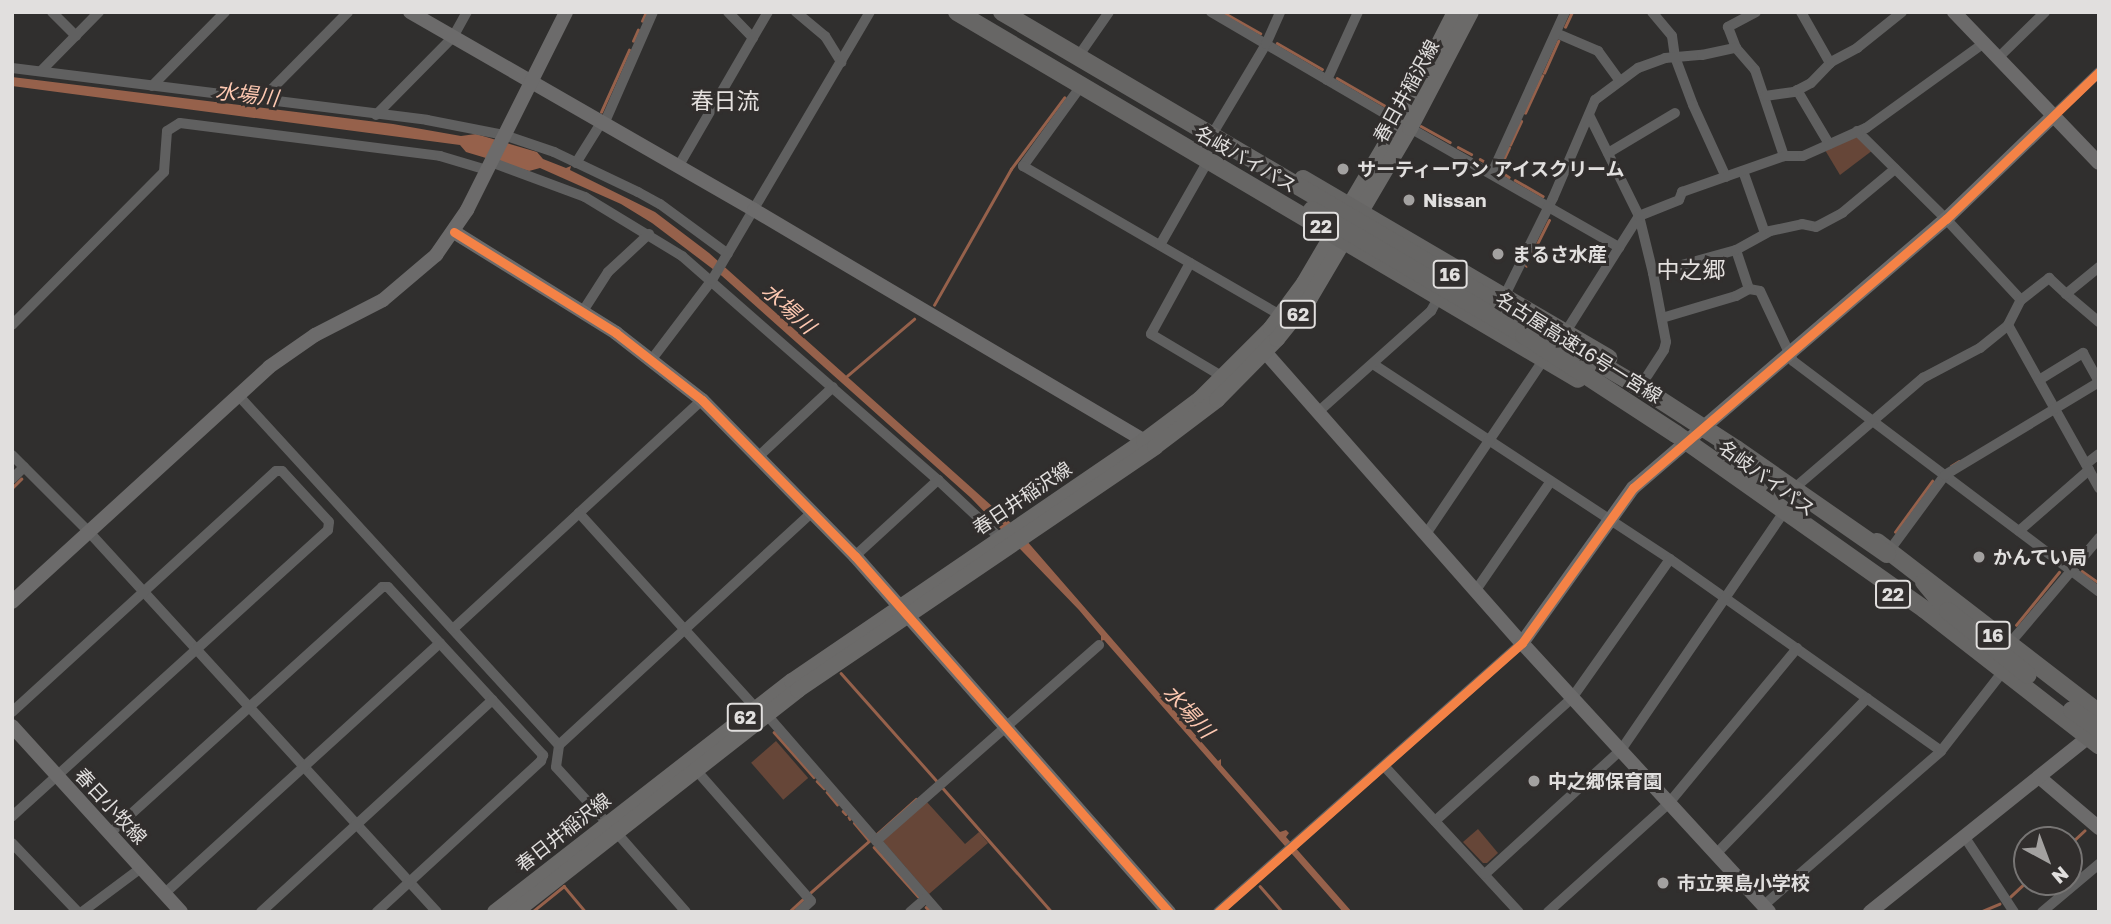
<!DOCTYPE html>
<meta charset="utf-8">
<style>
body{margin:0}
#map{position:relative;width:2111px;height:924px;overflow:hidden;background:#302f2e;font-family:"Golos Text","Noto Sans JP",sans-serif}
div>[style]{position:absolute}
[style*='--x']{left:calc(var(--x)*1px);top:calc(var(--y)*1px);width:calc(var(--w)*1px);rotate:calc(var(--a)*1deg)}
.green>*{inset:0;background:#664638;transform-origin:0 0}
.water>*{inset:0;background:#96614b}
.stream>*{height:2.5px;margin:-1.25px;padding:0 1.25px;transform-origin:1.25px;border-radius:1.25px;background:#96614b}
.street>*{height:10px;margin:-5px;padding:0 5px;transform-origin:5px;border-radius:5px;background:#606060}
.secondary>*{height:14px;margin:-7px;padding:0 7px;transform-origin:7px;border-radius:7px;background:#6c6b6b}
.primary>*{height:16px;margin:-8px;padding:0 8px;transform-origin:8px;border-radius:8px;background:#6b6a69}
.highway>*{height:18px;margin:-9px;padding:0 9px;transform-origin:9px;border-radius:9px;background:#676665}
.highway-bridge>*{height:18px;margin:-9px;padding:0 9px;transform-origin:9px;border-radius:9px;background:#676665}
.cycleway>*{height:9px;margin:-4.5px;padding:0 4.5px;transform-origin:4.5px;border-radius:4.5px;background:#f48246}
.dots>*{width:19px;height:19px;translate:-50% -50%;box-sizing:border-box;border:4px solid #312e2d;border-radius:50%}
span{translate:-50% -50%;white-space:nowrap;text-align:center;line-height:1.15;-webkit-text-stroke:6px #312e2d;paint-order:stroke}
.shield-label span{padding:2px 5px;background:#312e2d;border:2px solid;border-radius:5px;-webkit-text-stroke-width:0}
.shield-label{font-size:18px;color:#e1dfde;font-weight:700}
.street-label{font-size:19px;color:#e1dfde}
.poi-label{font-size:19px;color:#e1dfde;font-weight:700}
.left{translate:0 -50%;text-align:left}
.water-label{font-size:21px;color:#fdc8b1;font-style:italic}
.quarter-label{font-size:23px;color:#e4e0de}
.frame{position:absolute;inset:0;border:14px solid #e1dfde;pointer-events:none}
.north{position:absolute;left:2013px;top:826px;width:70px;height:70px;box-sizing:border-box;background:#312e2d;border:2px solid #777574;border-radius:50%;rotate:139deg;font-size:19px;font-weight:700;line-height:28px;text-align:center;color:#e1dfde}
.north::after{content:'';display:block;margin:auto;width:24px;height:32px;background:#a3a1a0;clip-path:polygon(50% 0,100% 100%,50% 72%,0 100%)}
</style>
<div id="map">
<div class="green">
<i style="clip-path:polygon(1857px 134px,1873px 150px,1840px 175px,1825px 150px)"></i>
<i style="left:776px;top:741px;width:49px;height:33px;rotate:49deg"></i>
<i style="clip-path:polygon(926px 801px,965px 844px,979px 832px,988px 843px,929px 894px,882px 840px)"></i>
<i style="clip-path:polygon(1478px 829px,1498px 853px,1487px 863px,1483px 863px,1463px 842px)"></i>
</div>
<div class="water">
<i style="clip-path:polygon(12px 77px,393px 124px,461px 136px,476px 134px,537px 152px,543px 159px,566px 168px,571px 166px,570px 170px,655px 212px,709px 253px,1012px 524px,1218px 761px,1221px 759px,1221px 765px,1280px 832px,1286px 830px,1289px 833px,1286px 837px,1352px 912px,1343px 912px,1104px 640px,1101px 641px,1101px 636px,1079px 610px,971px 498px,722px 276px,652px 223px,621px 204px,540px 168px,529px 171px,466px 152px,460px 145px,12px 86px)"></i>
</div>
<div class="stream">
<i style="--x:1223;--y:12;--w:43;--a:29.6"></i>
<i style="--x:642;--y:21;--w:10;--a:-66"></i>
<i style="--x:1565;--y:27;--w:17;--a:-65"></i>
<i style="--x:633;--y:41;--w:12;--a:-66"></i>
<i style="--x:1277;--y:43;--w:52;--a:30"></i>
<i style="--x:1544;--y:73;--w:35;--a:-66"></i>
<i style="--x:1337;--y:78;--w:66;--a:30.1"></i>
<i style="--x:601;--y:112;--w:68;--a:-65.7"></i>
<i style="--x:1525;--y:113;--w:41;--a:-65.3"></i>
<i style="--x:1421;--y:126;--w:33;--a:29"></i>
<i style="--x:1510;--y:145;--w:26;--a:-65"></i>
<i style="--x:1458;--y:147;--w:15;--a:28"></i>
<i style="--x:1480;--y:159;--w:6;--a:31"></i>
<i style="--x:1500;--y:167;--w:21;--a:-65"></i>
<i style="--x:1503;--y:173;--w:7;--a:34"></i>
<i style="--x:1515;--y:180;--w:32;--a:30"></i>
<i style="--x:1526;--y:266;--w:51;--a:-63.4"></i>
<i style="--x:934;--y:305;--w:156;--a:-60.5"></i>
<i style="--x:1011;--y:169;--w:89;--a:-53.3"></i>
<i style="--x:847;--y:376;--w:88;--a:-40.4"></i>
<i style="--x:1951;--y:466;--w:9;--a:-32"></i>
<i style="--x:12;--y:488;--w:13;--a:-45"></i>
<i style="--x:1895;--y:532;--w:63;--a:-54"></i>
<i style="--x:2082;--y:571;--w:19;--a:35"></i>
<i style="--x:2016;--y:625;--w:68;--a:-50.9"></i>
<i style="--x:841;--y:673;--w:144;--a:48.4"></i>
<i style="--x:774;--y:732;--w:60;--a:48.4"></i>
<i style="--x:817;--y:781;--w:10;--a:45"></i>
<i style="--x:942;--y:787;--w:167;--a:48.7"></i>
<i style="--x:827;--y:792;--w:16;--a:50"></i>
<i style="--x:843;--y:811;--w:4;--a:45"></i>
<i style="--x:849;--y:817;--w:2;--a:63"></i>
<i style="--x:877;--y:834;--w:52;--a:-41.9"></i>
<i style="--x:2069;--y:845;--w:21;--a:-43"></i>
<i style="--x:874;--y:847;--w:66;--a:48.1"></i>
<i style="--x:1260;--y:886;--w:35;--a:49"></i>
<i style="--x:810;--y:893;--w:79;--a:-41.4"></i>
<i style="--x:869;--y:841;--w:23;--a:-130"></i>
<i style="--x:2010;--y:897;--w:23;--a:-43"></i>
<i style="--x:926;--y:907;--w:7;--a:45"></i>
<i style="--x:532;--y:912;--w:41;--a:-39.1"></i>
<i style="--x:564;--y:886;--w:34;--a:50"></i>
<i style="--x:789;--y:912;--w:18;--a:-43"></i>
<i style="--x:1980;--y:912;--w:21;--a:-23"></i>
</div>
<div class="street">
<i style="--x:52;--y:12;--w:34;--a:45"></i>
<i style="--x:728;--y:12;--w:36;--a:46"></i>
<i style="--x:796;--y:12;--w:38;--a:40"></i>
<i style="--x:825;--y:36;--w:31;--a:58"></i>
<i style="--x:1211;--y:12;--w:218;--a:30.3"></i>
<i style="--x:1652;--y:12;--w:31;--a:50"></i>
<i style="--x:1672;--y:36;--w:21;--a:82"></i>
<i style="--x:1675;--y:57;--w:51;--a:69.4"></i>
<i style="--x:1693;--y:105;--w:79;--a:65.4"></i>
<i style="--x:1756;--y:12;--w:32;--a:152"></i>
<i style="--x:1728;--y:27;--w:22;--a:69"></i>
<i style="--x:1736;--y:48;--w:29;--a:49"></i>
<i style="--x:1755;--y:70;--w:91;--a:71.4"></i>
<i style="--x:1801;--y:12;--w:59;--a:60.4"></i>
<i style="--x:1556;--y:33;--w:46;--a:23.2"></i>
<i style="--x:1598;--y:51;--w:37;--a:54"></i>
<i style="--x:1082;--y:51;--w:47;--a:-55.3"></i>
<i style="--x:1998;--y:58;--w:66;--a:-44.4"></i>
<i style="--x:12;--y:68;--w:418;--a:7.1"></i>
<i style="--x:427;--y:120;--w:78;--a:11"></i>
<i style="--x:504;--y:135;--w:53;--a:18.8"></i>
<i style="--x:554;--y:152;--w:93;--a:25.5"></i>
<i style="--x:638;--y:192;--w:25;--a:29"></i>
<i style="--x:660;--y:204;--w:84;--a:36.3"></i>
<i style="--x:41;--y:71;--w:83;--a:-45.5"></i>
<i style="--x:1327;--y:80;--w:75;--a:-65.5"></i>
<i style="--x:152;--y:86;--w:104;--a:-45.4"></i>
<i style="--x:1081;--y:86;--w:99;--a:125.9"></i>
<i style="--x:1023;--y:166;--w:297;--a:30.1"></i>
<i style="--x:1797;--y:90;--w:63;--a:59.3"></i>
<i style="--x:1765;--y:96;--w:29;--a:-8"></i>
<i style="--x:1794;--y:92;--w:19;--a:-28"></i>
<i style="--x:1811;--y:83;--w:29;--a:-46"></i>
<i style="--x:1831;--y:62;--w:30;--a:-28"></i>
<i style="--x:1857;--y:48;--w:58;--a:-38.7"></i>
<i style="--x:261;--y:100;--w:124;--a:-45.3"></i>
<i style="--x:376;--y:115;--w:110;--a:-45.4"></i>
<i style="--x:453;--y:37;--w:29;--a:-61"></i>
<i style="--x:1589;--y:115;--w:113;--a:63.7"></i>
<i style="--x:1639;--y:216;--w:59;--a:76.2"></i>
<i style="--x:1653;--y:273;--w:70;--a:79.3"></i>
<i style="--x:1666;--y:342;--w:8;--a:104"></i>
<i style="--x:1664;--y:350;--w:37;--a:123"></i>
<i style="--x:2053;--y:116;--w:64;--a:-43.7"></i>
<i style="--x:604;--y:124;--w:122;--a:-66.4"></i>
<i style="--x:1216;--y:128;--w:98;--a:-59.2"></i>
<i style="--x:1266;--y:44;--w:35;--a:-66"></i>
<i style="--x:1410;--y:128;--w:241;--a:29.7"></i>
<i style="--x:1857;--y:131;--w:125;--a:44.7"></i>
<i style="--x:1946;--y:219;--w:110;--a:47.2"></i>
<i style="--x:1608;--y:153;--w:78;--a:-30.8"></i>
<i style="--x:491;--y:162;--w:100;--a:20.4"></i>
<i style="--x:585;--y:197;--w:114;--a:31.3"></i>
<i style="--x:682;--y:256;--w:340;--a:41.2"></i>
<i style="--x:938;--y:480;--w:85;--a:43.1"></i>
<i style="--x:576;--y:163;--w:47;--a:-58"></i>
<i style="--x:678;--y:167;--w:179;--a:-59.9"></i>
<i style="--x:1743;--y:171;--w:66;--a:70.5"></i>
<i style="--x:1492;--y:173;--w:177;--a:-65.6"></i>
<i style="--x:1160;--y:245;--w:97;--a:-60.3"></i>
<i style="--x:1736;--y:250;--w:41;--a:71.6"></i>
<i style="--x:1749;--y:289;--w:11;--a:10"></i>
<i style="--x:1760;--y:291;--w:77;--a:64.8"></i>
<i style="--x:1793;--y:361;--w:383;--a:37"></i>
<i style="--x:1190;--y:263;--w:81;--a:118.8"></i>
<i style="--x:1151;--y:334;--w:84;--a:30.8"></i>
<i style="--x:1653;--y:273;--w:86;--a:-15.5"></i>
<i style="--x:1736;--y:250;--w:39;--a:-29"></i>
<i style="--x:1770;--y:231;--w:33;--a:-12"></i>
<i style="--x:1802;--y:224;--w:14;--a:12"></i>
<i style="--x:1816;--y:227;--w:30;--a:-28"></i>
<i style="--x:1842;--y:213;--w:69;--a:-39.7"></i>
<i style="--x:2066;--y:294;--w:43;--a:40.3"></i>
<i style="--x:1504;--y:297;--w:110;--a:-63.7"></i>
<i style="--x:1553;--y:198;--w:107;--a:-66.8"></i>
<i style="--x:1595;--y:100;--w:54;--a:-36.7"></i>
<i style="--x:1638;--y:68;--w:29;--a:-20"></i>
<i style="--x:1665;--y:58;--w:37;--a:-5"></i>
<i style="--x:1702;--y:55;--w:35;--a:-12"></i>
<i style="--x:583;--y:311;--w:46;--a:-57.3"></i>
<i style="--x:608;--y:272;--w:56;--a:-42.8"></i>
<i style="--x:1662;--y:318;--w:77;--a:-16.6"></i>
<i style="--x:1736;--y:296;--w:15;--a:-28"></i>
<i style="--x:12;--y:325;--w:216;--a:-45.2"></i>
<i style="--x:164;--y:172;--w:41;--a:-85.8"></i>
<i style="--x:167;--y:131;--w:15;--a:-32"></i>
<i style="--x:180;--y:123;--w:262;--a:7.2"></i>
<i style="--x:440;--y:156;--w:49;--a:16.6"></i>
<i style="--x:2008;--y:325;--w:187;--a:60.8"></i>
<i style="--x:1565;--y:333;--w:138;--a:-57.7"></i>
<i style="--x:1639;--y:216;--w:43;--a:-21.8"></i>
<i style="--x:1679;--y:200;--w:9;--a:-69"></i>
<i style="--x:1682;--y:192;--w:108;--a:-19.4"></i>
<i style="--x:1784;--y:156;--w:19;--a:0"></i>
<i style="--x:1803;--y:156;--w:69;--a:-24"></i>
<i style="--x:1866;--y:128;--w:145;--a:-35.8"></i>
<i style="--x:652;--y:359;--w:99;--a:-52.8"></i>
<i style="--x:712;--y:280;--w:311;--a:-59.5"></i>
<i style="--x:1373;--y:364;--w:355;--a:33.3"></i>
<i style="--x:1670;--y:559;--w:332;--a:35.3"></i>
<i style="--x:2039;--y:380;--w:52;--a:-31.5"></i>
<i style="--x:2083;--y:353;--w:33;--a:61"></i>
<i style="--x:238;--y:395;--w:475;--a:47.5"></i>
<i style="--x:1318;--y:412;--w:152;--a:-41.8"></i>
<i style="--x:1431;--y:311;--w:18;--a:-61"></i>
<i style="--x:12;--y:455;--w:109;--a:45"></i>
<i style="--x:89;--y:532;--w:515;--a:47.52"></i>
<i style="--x:759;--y:456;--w:101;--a:-43"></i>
<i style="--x:2086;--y:464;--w:16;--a:-38"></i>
<i style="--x:12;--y:479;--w:17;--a:-45"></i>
<i style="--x:1798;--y:485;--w:165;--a:-40.6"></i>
<i style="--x:1923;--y:378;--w:64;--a:-27.8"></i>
<i style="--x:1980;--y:348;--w:36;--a:-39"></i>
<i style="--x:2008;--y:325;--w:28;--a:-63"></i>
<i style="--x:2021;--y:300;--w:36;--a:-38"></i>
<i style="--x:2049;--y:278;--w:23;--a:43"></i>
<i style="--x:2066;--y:294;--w:43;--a:-39.3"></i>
<i style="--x:579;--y:513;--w:167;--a:-42.6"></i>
<i style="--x:2019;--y:531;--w:93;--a:-41.1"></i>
<i style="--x:1426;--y:534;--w:211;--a:-56"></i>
<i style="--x:1889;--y:551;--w:94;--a:-53.6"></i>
<i style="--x:1945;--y:475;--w:180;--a:-31.1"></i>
<i style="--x:855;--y:556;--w:113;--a:-42.5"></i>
<i style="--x:1476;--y:590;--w:132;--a:-55.5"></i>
<i style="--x:453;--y:629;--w:171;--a:-42.6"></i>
<i style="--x:579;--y:513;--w:263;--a:47.8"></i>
<i style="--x:2010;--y:643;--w:138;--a:-49.7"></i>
<i style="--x:12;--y:712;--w:357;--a:-42.4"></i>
<i style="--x:276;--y:471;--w:6;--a:0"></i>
<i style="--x:282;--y:471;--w:69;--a:47.3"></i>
<i style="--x:329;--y:522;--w:8;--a:97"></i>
<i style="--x:328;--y:530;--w:427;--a:137.8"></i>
<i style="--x:767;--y:715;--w:261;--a:49"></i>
<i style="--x:1385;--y:767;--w:197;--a:47.3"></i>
<i style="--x:696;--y:770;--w:174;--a:48.7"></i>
<i style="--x:811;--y:901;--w:16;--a:137"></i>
<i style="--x:1435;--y:821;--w:184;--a:-41.9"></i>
<i style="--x:1572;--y:698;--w:170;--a:-54.8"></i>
<i style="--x:608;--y:824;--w:77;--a:-132.4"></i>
<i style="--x:556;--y:767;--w:22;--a:-82"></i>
<i style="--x:559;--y:745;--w:344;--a:-42.6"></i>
<i style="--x:616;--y:832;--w:106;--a:48.8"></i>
<i style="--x:110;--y:833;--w:367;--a:-42.1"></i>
<i style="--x:382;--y:587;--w:6;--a:0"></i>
<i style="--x:388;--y:587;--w:229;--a:47.3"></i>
<i style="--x:543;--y:755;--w:6;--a:108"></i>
<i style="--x:541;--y:761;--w:223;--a:137.4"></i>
<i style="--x:1964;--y:836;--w:91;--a:56.7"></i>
<i style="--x:876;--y:841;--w:297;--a:-41.3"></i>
<i style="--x:12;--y:843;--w:95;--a:46.3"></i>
<i style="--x:1716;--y:854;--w:217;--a:-45.9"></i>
<i style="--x:1485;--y:874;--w:184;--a:-42.4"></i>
<i style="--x:1621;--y:750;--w:285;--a:-55.6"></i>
<i style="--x:164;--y:894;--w:373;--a:-42.3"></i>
<i style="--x:1763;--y:906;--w:236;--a:-41"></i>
<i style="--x:1941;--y:751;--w:98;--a:-52.1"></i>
<i style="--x:82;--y:912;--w:74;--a:-36.7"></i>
<i style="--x:261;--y:912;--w:314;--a:-42.5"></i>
<i style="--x:910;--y:912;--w:21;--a:-41"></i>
<i style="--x:1218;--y:912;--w:406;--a:-41.5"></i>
<i style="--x:1548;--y:912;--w:163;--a:-42"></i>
<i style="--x:1669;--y:803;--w:201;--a:-50.4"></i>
<i style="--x:2042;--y:912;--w:75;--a:-40.1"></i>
</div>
<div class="secondary">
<i style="--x:410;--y:12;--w:397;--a:29.9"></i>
<i style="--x:754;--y:210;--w:453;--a:30.6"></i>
<i style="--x:1954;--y:12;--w:209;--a:46.2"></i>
<i style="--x:454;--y:232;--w:191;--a:31.9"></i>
<i style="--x:616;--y:333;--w:109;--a:37.9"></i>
<i style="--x:702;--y:400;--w:219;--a:45.6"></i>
<i style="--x:855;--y:556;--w:475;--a:48.6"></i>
<i style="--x:1265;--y:352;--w:388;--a:48.6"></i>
<i style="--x:1522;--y:643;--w:365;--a:47.4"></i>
<i style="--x:12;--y:602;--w:348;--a:-42.4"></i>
<i style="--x:269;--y:367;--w:56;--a:-34.8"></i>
<i style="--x:315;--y:335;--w:76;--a:-27.2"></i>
<i style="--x:383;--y:300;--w:70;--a:-40.3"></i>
<i style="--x:436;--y:255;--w:55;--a:-55.4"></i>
<i style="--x:467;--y:210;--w:221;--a:-63.4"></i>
<i style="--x:1522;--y:643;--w:191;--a:-54.4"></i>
<i style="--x:1633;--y:488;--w:413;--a:-40.7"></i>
<i style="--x:1946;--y:219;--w:149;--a:-43.9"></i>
<i style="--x:12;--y:726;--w:251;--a:47.7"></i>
<i style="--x:2039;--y:777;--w:79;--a:40.4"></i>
<i style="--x:1870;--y:912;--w:288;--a:-38.7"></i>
</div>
<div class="primary">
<i style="--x:495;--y:912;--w:376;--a:-37.9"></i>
<i style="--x:792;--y:681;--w:426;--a:-34.3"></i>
<i style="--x:1144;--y:441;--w:70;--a:-36.9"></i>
<i style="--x:1200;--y:399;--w:100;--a:-45"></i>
<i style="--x:1271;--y:328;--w:56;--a:-53.7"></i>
<i style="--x:1304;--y:283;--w:187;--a:-59.5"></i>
<i style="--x:1399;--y:122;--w:123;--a:-63"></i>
<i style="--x:515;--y:912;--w:360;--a:-38.1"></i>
<i style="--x:798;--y:690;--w:432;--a:-34.2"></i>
<i style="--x:1155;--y:447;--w:78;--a:-37.2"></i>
<i style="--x:1217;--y:400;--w:86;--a:-45.5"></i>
<i style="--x:1277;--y:339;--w:53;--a:-51.2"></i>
<i style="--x:1310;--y:298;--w:197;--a:-59.5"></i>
<i style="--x:1410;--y:128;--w:131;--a:-62.3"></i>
</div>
<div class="highway">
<i style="--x:957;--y:12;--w:721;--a:30.58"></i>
<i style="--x:1303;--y:179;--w:354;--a:30.4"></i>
<i style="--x:1723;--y:445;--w:60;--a:51.8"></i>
<i style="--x:1877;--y:542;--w:280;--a:37.6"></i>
</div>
<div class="highway-bridge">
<i style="--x:1002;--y:12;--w:749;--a:30.47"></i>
<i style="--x:1648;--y:392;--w:105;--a:32.9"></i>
<i style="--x:1736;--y:449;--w:184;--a:34.8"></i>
<i style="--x:1312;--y:210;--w:246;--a:30.5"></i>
<i style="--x:1524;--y:335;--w:181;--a:33.1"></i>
<i style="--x:1676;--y:434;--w:304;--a:35.2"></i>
<i style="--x:1924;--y:609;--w:222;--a:37.9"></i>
<i style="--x:1924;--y:582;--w:38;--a:50"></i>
<i style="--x:1948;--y:611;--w:102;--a:38.7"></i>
<i style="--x:2072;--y:710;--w:33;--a:35"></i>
</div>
<div class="cycleway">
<i style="--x:454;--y:232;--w:191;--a:31.9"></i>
<i style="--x:616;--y:333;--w:109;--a:37.9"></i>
<i style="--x:702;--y:400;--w:219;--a:45.6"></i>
<i style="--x:855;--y:556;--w:475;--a:48.6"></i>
<i style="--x:1218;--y:912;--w:406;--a:-41.5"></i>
<i style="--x:1522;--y:643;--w:191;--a:-54.4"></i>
<i style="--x:1633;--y:488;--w:413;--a:-40.7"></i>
<i style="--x:1946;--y:219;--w:212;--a:-43.9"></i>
</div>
<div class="dots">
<i style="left:1343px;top:169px;background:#a3a1a0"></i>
<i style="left:1409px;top:200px;background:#a3a1a0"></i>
<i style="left:1498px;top:254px;background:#a3a1a0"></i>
<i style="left:1979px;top:557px;background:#a3a1a0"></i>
<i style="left:1534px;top:781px;background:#a3a1a0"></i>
<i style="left:1663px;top:883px;background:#a3a1a0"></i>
</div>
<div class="shield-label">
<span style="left:1321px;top:226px">22</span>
<span style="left:1450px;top:274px">16</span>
<span style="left:1298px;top:314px">62</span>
<span style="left:1893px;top:594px">22</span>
<span style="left:1993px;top:635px">16</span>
<span style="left:745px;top:717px">62</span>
</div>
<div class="street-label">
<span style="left:1406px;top:91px;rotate:-61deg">春日井稲沢線</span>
<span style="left:1246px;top:159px;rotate:30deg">名岐バイパス</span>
<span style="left:1579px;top:347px;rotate:32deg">名古屋高速16号一宮線</span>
<span style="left:1767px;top:478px;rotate:36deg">名岐バイパス</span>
<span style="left:1022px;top:498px;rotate:-34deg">春日井稲沢線</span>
<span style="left:111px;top:806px;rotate:47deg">春日小牧線</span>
<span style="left:563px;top:832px;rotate:-38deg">春日井稲沢線</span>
</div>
<div class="poi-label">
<span class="left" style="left:1357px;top:169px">サーティーワン アイスクリーム</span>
<span class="left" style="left:1423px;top:200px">Nissan</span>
<span class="left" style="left:1512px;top:254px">まるさ水産</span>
<span class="left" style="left:1993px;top:557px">かんてい局</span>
<span class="left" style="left:1548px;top:781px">中之郷保育園</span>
<span class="left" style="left:1677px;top:883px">市立栗島小学校</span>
</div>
<div class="water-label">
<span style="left:247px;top:94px;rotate:7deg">水場川</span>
<span style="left:789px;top:308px;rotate:42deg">水場川</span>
<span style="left:1189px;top:711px;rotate:48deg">水場川</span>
</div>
<div class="quarter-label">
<span style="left:725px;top:100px">春日流</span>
<span style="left:1691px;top:269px">中之郷</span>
</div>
<div class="frame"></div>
<div class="north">N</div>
</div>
